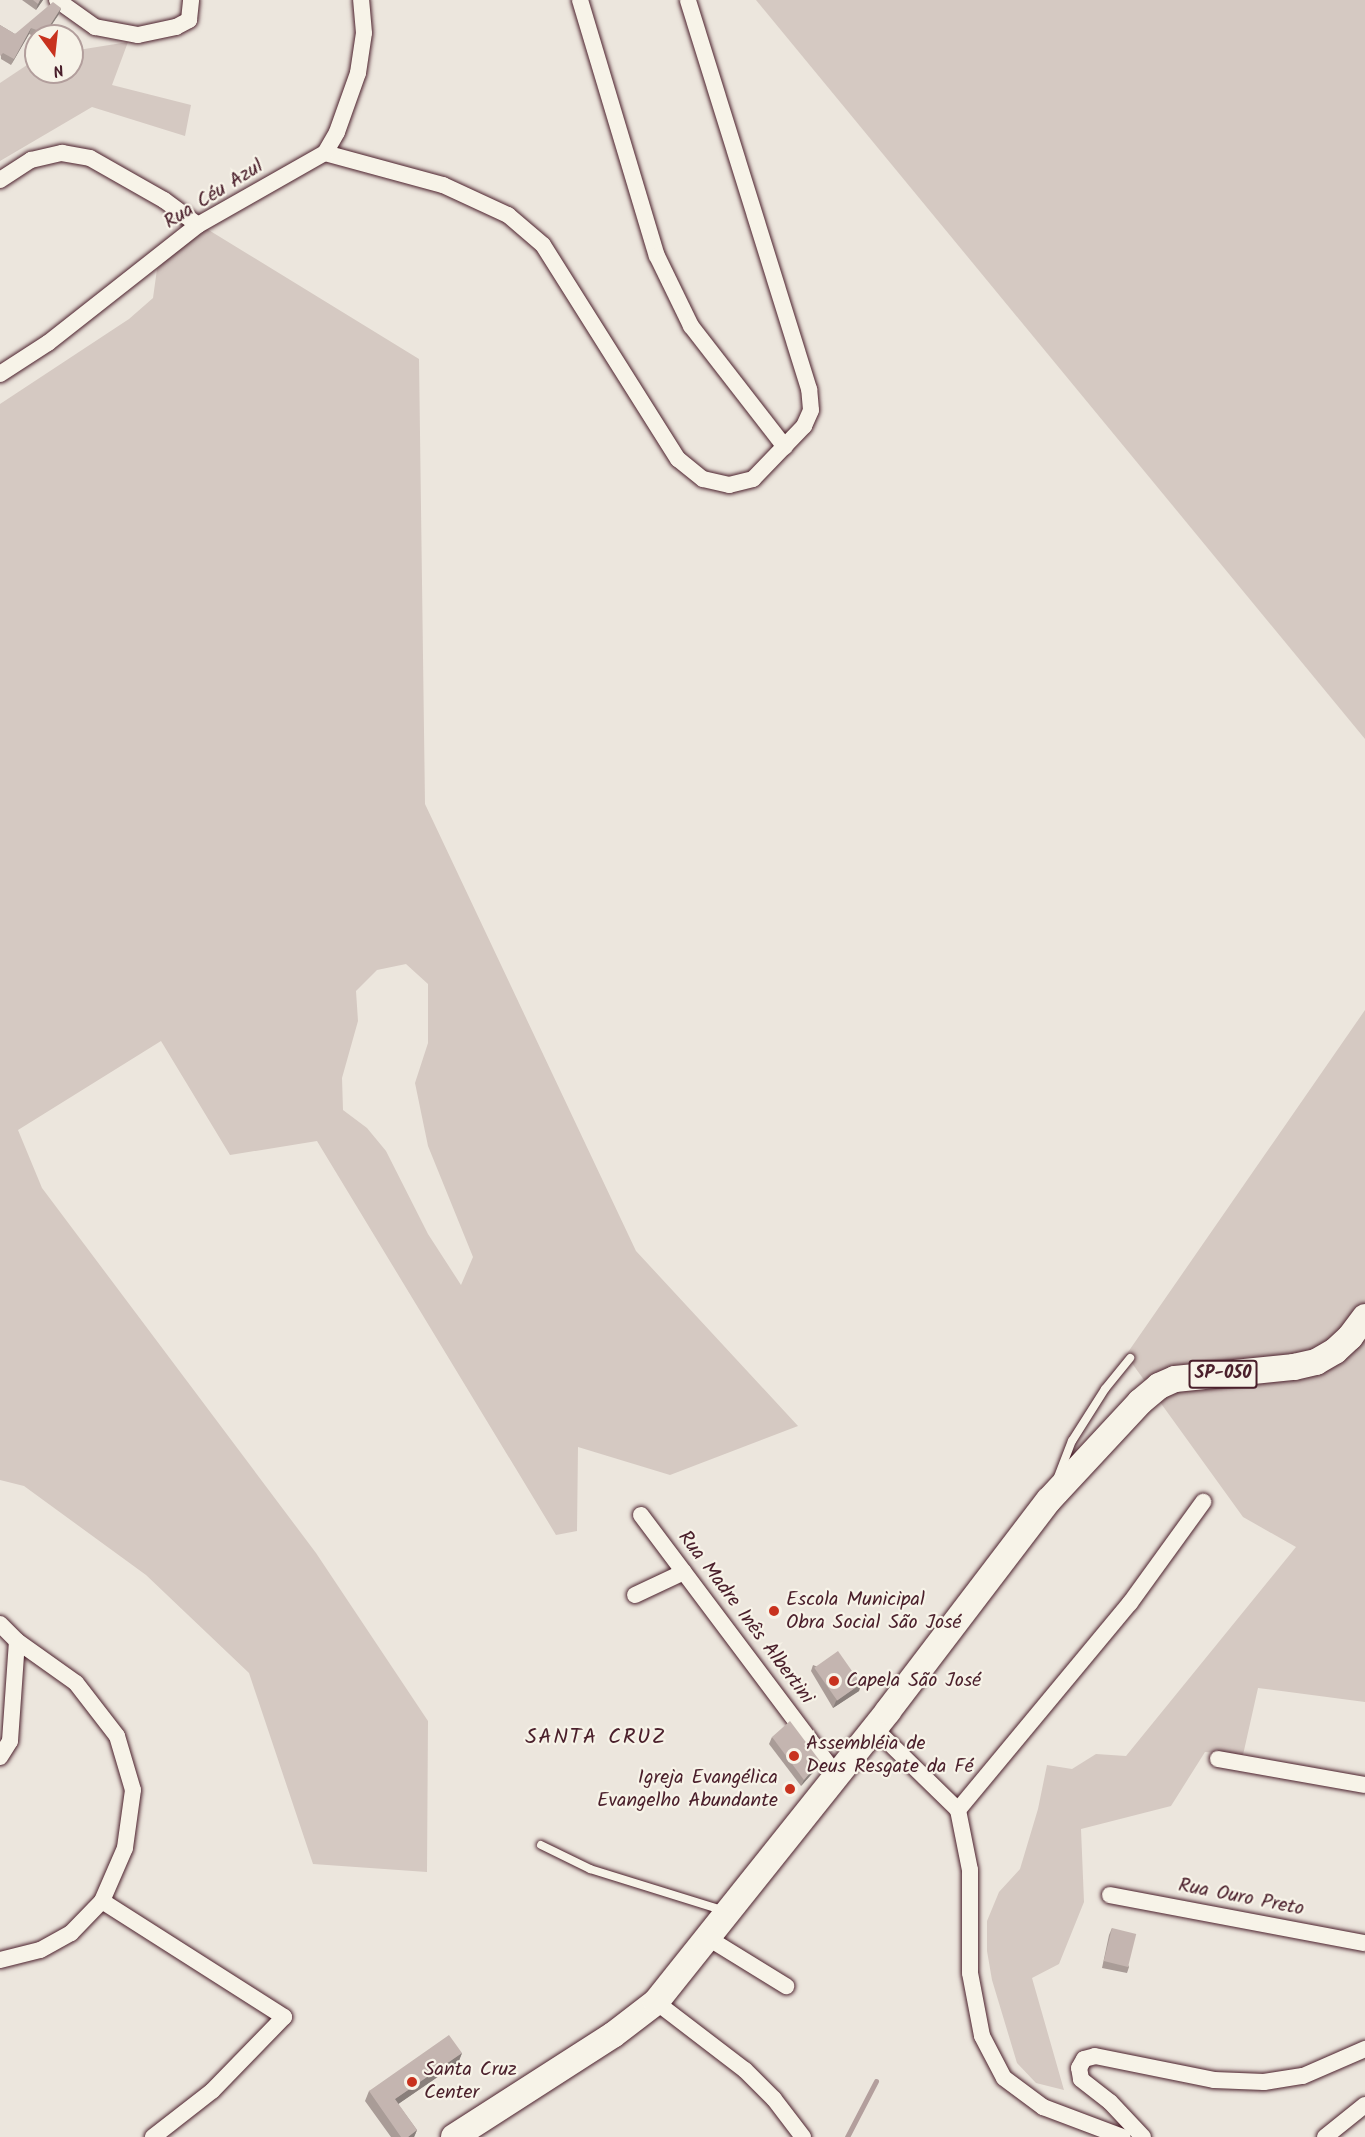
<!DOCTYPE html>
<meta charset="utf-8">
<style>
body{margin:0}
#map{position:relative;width:1365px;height:2137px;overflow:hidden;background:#ece6dd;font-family:Kalam,sans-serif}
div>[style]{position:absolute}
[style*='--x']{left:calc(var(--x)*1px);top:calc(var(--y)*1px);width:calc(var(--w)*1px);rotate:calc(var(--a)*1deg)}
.green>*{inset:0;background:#d5c9c2}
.stream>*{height:5px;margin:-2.5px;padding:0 2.5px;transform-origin:2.5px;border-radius:2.5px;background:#b39f9d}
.roads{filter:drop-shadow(0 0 2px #4a1f2b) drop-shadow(0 0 2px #4a1f2b)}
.lane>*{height:8px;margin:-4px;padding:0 4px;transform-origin:4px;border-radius:4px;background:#f7f3e8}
.street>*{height:16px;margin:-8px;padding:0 8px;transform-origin:8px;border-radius:8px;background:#f7f3e8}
.primary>*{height:26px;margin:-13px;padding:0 13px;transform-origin:13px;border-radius:13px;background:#f7f3e8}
.wall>*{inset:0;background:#a99c97}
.shaded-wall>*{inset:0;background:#897f7b}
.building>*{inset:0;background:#c4b5b0;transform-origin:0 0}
.dots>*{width:16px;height:16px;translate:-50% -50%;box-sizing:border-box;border:3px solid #f7f3e8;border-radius:50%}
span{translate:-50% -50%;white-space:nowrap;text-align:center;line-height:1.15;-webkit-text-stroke:4.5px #f7f3e8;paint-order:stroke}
.shield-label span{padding:2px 4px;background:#f7f3e8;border:2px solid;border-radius:4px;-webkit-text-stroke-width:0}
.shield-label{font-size:18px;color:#4a1f2b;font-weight:700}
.street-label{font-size:20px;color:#4a1f2b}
.poi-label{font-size:20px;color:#4a1f2b}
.left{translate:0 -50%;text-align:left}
.right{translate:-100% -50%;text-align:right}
.quarter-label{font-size:22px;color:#4a1f2b;letter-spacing:1.5px}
.north{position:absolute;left:24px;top:24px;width:60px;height:60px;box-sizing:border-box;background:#f7f3e8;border:2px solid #b29e9c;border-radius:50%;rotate:165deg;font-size:16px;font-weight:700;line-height:24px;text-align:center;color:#4a1f2b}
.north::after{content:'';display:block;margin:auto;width:21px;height:27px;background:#c8321e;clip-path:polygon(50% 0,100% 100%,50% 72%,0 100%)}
</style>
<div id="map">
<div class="green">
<i style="clip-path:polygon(756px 0,1365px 0,1365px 739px)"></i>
<i style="clip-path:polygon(128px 42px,112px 85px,191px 105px,185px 136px,92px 107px,0 161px,0 83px,36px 59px,36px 72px,72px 72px,72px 51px)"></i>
<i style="clip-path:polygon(evenodd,207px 229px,419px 359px,425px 804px,636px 1251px,798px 1426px,670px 1475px,578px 1447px,577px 1531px,556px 1535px,317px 1141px,230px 1155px,161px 1041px,18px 1130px,42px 1188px,316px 1553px,428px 1721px,427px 1872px,313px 1864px,249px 1673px,146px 1575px,24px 1486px,0 1480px,0 404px,129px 319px,153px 298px,157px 269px,180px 247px,207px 229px,406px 964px,428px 984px,428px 1043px,415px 1083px,428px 1146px,473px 1257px,461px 1285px,428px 1234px,386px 1151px,367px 1128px,343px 1110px,342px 1078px,358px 1021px,356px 991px,377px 970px,406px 964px)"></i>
<i style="clip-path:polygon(1365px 1010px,1365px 1702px,1258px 1688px,1243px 1755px,1205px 1752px,1171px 1806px,1081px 1829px,1084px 1902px,1059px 1964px,1032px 1978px,1064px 2090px,1036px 2083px,1017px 2063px,992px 1980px,987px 1951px,987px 1921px,999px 1892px,1020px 1869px,1038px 1809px,1047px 1765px,1072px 1769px,1096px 1754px,1126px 1756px,1296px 1547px,1243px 1517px,1126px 1355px)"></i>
</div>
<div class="stream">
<i style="--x:847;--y:2137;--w:63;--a:-62.6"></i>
</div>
<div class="roads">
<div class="lane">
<i style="--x:1058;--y:1477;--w:39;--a:-69"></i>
<i style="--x:1072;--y:1441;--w:62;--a:-57.6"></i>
<i style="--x:1105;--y:1389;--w:40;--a:-51"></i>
<i style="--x:541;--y:1845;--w:55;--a:26.1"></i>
<i style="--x:590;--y:1869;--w:141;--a:17.3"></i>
</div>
<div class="street">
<i style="--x:57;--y:0;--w:47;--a:35.4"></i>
<i style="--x:95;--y:27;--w:44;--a:10.5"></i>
<i style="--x:138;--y:35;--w:39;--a:-12"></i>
<i style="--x:176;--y:27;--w:15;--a:-28"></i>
<i style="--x:189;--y:20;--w:20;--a:-84"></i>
<i style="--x:580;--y:0;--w:267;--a:73.3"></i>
<i style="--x:657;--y:256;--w:78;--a:64.1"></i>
<i style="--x:691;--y:326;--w:153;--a:52.2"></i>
<i style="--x:325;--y:153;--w:122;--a:15.2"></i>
<i style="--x:443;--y:185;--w:72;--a:24.8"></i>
<i style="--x:508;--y:215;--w:46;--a:40.6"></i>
<i style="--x:543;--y:245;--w:253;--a:57.8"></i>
<i style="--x:678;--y:459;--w:32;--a:39"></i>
<i style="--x:703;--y:479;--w:27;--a:13"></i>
<i style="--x:729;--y:485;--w:25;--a:-14"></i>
<i style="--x:753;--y:479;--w:74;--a:-46.1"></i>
<i style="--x:804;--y:426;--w:17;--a:-66"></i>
<i style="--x:811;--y:410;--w:21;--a:-95"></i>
<i style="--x:809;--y:389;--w:407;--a:-107.3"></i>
<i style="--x:0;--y:180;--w:37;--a:-33"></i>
<i style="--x:31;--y:160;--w:32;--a:-13"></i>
<i style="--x:62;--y:153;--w:28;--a:10"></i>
<i style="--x:90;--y:158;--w:85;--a:29.6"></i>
<i style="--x:164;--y:200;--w:42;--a:36.3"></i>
<i style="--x:0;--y:374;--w:57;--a:-32.9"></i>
<i style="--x:48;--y:343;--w:191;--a:-38.2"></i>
<i style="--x:198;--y:225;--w:146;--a:-29.6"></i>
<i style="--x:325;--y:153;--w:24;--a:-60"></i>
<i style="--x:337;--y:132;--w:63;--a:-70.4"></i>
<i style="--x:358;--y:73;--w:40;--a:-81.5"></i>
<i style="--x:364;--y:33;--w:33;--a:-95"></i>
<i style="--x:641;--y:1515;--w:325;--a:53.1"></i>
<i style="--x:635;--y:1595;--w:54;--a:-25.1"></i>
<i style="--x:0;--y:1624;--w:24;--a:45"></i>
<i style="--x:17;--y:1641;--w:72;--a:35.4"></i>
<i style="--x:76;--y:1683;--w:67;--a:52.3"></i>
<i style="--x:117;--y:1736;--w:56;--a:73.5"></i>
<i style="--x:133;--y:1790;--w:59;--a:97.9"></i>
<i style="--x:125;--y:1848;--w:58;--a:113.5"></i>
<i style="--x:102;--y:1901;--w:45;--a:134.1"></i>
<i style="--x:71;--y:1933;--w:35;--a:151"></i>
<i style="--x:40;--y:1950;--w:41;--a:166"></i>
<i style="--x:873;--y:1727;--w:119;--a:44.3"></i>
<i style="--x:958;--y:1810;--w:61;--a:78.7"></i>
<i style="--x:970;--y:1870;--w:103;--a:90"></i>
<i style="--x:970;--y:1973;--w:64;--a:79.2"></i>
<i style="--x:982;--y:2036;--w:47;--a:62.4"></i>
<i style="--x:1004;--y:2078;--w:49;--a:36.6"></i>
<i style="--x:1043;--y:2107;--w:85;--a:20.6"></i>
<i style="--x:0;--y:1757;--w:19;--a:-58"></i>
<i style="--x:10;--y:1741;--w:100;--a:-86"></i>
<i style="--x:1218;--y:1759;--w:149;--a:10"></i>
<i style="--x:958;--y:1810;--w:269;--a:-50.3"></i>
<i style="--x:1130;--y:1603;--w:125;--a:-54.1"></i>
<i style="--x:1110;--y:1895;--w:259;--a:10.7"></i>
<i style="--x:102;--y:1901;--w:216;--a:32.5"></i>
<i style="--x:284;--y:2017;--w:103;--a:134.2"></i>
<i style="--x:212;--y:2091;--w:75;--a:142.1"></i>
<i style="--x:708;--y:1938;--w:92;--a:31.6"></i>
<i style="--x:656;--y:2002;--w:112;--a:37.4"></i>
<i style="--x:745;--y:2070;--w:41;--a:45"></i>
<i style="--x:774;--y:2099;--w:48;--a:52.7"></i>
<i style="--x:1143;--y:2137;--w:48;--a:-133.3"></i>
<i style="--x:1110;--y:2102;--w:37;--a:-142"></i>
<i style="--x:1081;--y:2079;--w:11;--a:-100"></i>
<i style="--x:1079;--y:2068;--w:10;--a:-61"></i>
<i style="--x:1084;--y:2059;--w:11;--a:-15"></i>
<i style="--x:1095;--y:2056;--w:121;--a:11.4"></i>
<i style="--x:1214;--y:2080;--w:50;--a:2.3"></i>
<i style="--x:1264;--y:2082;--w:39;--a:-9"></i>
<i style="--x:1303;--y:2076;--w:68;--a:-23.5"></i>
<i style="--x:1325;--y:2137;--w:51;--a:-38.7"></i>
</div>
<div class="primary">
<i style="--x:454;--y:2137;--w:189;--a:-32.7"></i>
<i style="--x:613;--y:2035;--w:54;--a:-37.5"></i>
<i style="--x:656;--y:2002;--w:372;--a:-51.4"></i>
<i style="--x:888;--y:1711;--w:265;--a:-52.7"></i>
<i style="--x:1049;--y:1500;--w:134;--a:-47.1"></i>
<i style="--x:1140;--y:1402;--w:25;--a:-40"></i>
<i style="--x:1159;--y:1386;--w:17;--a:-24"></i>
<i style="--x:1175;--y:1379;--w:120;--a:-5.8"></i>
<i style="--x:1294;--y:1367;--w:23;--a:-13"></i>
<i style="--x:1316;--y:1362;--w:22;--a:-30"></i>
<i style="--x:1335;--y:1351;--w:21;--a:-43"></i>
<i style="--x:1350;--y:1337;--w:25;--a:-53"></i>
</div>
</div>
<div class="wall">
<i style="clip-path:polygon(22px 0,43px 0,36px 10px)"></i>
<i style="clip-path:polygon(61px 8px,59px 14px,44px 36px,36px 37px,29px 34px,11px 65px,1px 59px,0 25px,15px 34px)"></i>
<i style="clip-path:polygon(813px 1665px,861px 1684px,859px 1691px,833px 1708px,811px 1671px)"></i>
<i style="clip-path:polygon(772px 1737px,817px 1768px,801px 1786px,769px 1744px)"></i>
<i style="clip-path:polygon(1112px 1928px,1129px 1967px,1127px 1973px,1102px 1968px,1109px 1935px)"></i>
<i style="clip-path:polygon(462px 2053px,458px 2063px,398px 2104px,417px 2130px,414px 2137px,391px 2137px,365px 2101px,369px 2091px)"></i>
</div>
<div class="shaded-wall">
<i style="clip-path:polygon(40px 0,43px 0,36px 10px,38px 4px)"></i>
<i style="clip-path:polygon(61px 8px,59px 14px,44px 36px,45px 33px)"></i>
<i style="clip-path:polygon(31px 28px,29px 34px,11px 65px,14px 59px)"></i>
<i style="clip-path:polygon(861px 1684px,859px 1691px,833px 1708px,836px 1701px)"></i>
<i style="clip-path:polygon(820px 1761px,817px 1768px,801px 1786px,804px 1780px)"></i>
<i style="clip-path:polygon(462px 2053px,458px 2063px,391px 2109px,395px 2099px)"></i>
<i style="clip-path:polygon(417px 2130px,414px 2137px,408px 2137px)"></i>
</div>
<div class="building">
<i style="clip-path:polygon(33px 0,40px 0,38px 4px)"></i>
<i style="clip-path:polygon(53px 2px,61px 8px,45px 33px,31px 28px,14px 59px,3px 53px,0 56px,0 25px,15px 34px)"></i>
<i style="left:838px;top:1651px;width:40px;height:29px;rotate:55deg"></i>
<i style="clip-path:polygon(790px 1721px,820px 1761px,804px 1780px,772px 1737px)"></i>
<i style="left:1112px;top:1928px;width:25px;height:34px;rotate:14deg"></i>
<i style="clip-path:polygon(449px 2035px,462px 2053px,395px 2099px,417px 2130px,408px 2137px,401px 2137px,369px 2091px)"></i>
</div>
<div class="dots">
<i style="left:774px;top:1611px;background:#c8321e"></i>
<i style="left:834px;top:1681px;background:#c8321e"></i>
<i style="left:794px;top:1756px;background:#c8321e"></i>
<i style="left:790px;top:1789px;background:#c8321e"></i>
<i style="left:412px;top:2082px;background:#c8321e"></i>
</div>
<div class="shield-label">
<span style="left:1223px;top:1374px">SP-050</span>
</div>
<div class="street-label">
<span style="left:214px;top:195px;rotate:-32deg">Rua Céu Azul</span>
<span style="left:745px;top:1618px;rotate:53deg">Rua Madre Inês Albertini</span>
<span style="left:1241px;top:1898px;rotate:11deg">Rua Ouro Preto</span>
</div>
<div class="poi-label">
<span class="left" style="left:786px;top:1612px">Escola Municipal<br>Obra Social São José</span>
<span class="left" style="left:846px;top:1681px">Capela São José</span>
<span class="left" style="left:806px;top:1756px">Assembléia de<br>Deus Resgate da Fé</span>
<span class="right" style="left:778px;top:1790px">Igreja Evangélica<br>Evangelho Abundante</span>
<span class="left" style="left:424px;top:2082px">Santa Cruz<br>Center</span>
</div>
<div class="quarter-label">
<span style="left:596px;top:1738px">SANTA CRUZ</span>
</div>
<div class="north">N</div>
</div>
